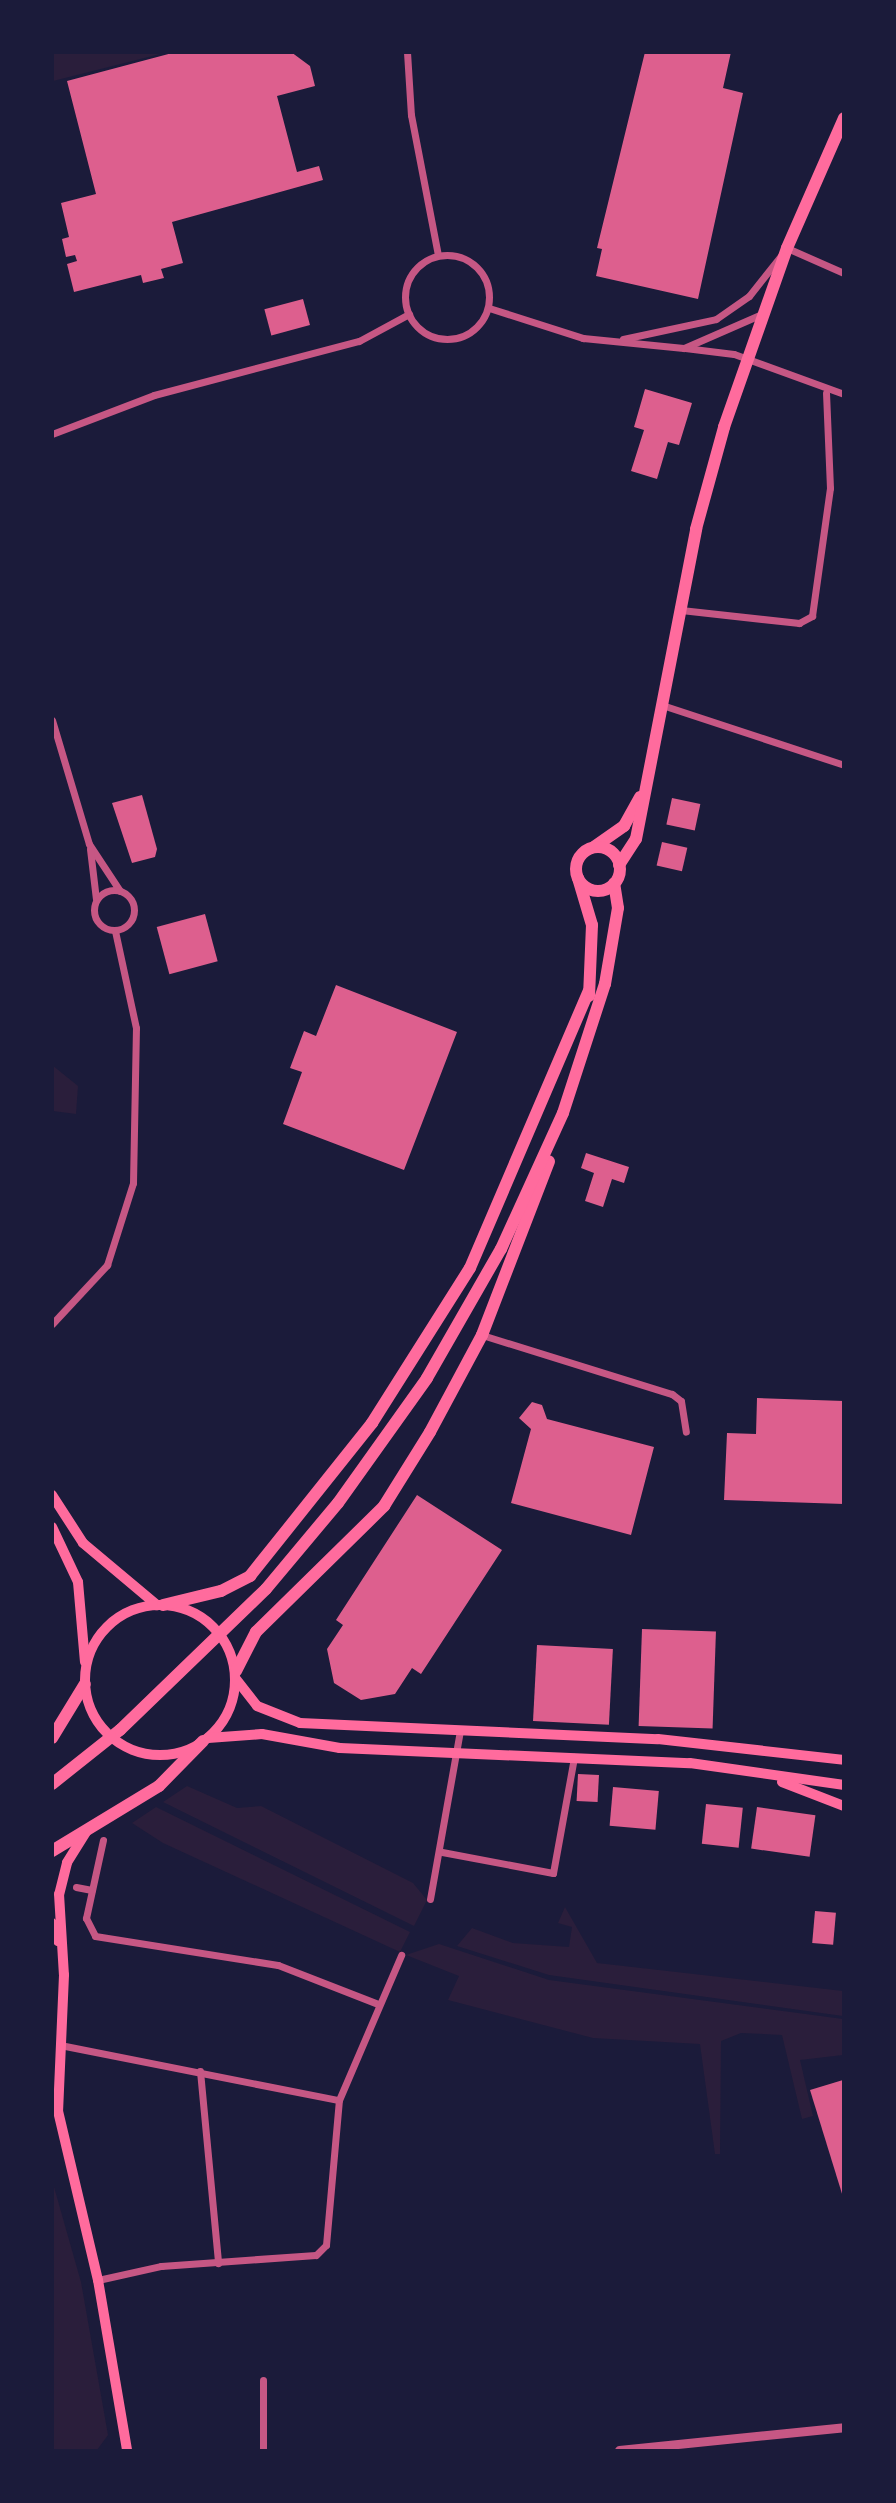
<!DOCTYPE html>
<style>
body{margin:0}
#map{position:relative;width:896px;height:2503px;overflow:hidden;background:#1b1b3a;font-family:"DM Sans",sans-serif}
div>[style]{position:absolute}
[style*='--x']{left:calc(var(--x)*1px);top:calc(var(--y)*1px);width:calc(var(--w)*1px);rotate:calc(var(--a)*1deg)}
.green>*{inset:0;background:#2a1e3b}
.building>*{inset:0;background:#dd5f8e;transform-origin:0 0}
.minor>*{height:7px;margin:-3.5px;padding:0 3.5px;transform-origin:3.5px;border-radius:3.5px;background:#c65784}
.minor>.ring{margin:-3.5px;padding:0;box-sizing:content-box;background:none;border:7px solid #c65784;border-radius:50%}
.tertiary>*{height:9px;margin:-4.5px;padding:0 4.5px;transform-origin:4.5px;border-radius:4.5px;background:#c65784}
.secondary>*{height:10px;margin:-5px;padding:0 5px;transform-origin:5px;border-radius:5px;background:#ff6b9d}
.primary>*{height:10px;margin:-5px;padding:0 5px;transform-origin:5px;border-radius:5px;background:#ff6b9d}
.primary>.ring{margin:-5px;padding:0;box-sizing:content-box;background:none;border:10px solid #ff6b9d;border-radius:50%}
.trunk>*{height:12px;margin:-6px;padding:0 6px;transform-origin:6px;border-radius:6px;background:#ff6b9d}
.trunk>.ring{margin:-6px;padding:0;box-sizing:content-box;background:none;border:12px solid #ff6b9d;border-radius:50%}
span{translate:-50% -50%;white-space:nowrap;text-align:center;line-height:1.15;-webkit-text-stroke:5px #1b1b3a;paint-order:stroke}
.frame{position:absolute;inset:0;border:54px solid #1b1b3a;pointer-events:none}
</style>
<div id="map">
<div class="green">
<i style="clip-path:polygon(53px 52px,164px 52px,164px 53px,53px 81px)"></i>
<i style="clip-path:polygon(52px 1065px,78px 1086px,76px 1114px,53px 1111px)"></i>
<i style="clip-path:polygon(187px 1786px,237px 1808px,261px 1806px,413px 1883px,427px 1900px,414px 1926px,163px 1802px)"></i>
<i style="clip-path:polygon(156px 1807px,410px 1932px,400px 1952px,163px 1843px,132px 1823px)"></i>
<i style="clip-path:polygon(565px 1907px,597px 1963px,843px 1991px,843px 2016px,549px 1975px,457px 1946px,472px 1928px,513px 1943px,569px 1947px,572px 1927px,558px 1923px)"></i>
<i style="clip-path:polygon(439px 1944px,549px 1980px,843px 2019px,843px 2055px,800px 2060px,813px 2116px,802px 2119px,782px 2035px,741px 2033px,721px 2041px,720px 2154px,715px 2154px,700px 2044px,593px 2038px,448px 2000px,459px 1976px,406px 1955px)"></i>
<i style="clip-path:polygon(52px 2180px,81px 2282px,108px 2435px,97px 2450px,53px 2450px)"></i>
</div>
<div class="building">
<i style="clip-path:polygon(176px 52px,291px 52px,310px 66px,315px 86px,277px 96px,297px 172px,319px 166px,323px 180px,172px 222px,183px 263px,161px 269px,164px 278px,143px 283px,141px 275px,74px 292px,67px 264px,77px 261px,75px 255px,66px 257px,62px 239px,69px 237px,61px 203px,96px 194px,67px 81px)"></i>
<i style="clip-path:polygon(645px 52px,731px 52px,723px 88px,743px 93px,698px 299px,596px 276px,602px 249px,597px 248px)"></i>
<i style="left:303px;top:299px;width:27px;height:40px;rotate:75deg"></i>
<i style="clip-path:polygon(645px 389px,692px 403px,679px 445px,668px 442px,657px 479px,631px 471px,644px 430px,634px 427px)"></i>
<i style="clip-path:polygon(142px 795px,157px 849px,155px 857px,132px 863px,112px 803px)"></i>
<i style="left:672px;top:798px;width:29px;height:27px;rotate:12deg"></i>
<i style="left:662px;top:842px;width:26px;height:24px;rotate:13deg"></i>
<i style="left:205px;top:914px;width:49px;height:50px;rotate:75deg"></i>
<i style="clip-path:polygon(336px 985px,457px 1032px,404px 1170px,283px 1124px,302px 1072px,290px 1068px,304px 1031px,316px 1036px)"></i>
<i style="clip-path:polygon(586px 1153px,629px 1167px,624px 1183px,612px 1179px,603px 1207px,585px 1201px,594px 1173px,581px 1168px)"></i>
<i style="clip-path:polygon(757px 1398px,844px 1401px,844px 1504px,724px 1500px,727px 1433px,756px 1434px)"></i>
<i style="clip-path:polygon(532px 1402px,542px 1405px,547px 1419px,654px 1447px,631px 1535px,511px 1503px,531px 1429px,519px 1418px)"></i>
<i style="clip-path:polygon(417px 1495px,502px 1550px,421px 1674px,412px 1668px,395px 1694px,361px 1700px,334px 1683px,327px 1649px,343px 1625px,336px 1620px)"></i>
<i style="left:642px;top:1629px;width:74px;height:97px;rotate:2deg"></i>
<i style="left:537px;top:1645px;width:76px;height:76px;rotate:3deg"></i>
<i style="left:578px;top:1774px;width:21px;height:27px;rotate:3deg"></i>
<i style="left:613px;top:1787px;width:46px;height:39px;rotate:5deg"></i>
<i style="left:706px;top:1804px;width:37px;height:40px;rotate:6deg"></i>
<i style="left:757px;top:1807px;width:59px;height:42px;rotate:8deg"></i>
<i style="left:815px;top:1911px;width:21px;height:32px;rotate:5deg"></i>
<i style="clip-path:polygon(843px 2080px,844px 2083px,843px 2197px,810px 2090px)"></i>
</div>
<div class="minor">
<i style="--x:407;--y:52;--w:63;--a:86.4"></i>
<i style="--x:411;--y:115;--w:143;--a:79.1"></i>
<i class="ring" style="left:405px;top:255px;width:77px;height:77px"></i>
<i style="--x:489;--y:308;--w:99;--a:17.7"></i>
<i style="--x:583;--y:338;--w:101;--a:5.7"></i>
<i style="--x:684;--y:348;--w:85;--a:-23.6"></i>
<i style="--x:623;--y:339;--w:95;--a:-12.1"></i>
<i style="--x:716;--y:319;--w:40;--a:-34.9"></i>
<i style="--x:749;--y:296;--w:61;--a:-51.6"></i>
<i style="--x:787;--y:248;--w:62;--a:23.7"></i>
<i style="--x:685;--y:348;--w:49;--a:7"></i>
<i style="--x:734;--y:354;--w:117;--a:20"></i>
<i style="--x:52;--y:434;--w:109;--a:-20.9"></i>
<i style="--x:154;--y:395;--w:212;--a:-14.8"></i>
<i style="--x:359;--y:341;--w:57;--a:-28.4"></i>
<i style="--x:681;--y:610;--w:119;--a:6.3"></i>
<i style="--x:799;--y:623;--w:15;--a:-28"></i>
<i style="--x:812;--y:616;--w:129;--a:-82"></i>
<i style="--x:830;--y:488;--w:95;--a:-92.4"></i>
<i style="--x:665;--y:706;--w:188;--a:18.2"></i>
<i style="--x:52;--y:720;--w:129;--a:73.4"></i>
<i style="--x:89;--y:844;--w:56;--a:56.6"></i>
<i style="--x:90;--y:849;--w:50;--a:83.2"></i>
<i class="ring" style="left:94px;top:890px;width:33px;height:33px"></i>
<i style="--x:52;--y:1324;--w:81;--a:-47"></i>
<i style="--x:107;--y:1265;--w:86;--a:-72.4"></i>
<i style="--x:133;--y:1183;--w:155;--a:-88.9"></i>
<i style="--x:136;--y:1028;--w:99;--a:-102.2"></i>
<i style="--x:482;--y:1335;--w:199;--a:17.3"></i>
<i style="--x:672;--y:1394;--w:11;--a:38"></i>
<i style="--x:681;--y:1401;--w:31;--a:81"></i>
<i style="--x:103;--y:1840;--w:80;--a:102.3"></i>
<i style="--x:86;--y:1918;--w:20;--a:63"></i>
<i style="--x:95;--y:1936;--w:185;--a:9"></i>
<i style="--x:278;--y:1965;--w:107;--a:21.3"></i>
<i style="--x:442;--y:1852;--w:113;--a:10.7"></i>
<i style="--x:553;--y:1873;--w:118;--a:-79.7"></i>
<i style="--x:76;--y:1887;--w:16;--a:11"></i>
<i style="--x:430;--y:1899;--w:171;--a:-79.9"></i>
<i style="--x:60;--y:2045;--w:284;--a:11.2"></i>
<i style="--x:200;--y:2071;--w:193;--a:84.6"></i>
<i style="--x:98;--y:2280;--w:65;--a:-12.5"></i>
<i style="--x:161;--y:2266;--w:155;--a:-4.1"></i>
<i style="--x:316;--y:2255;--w:14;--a:-45"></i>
<i style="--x:326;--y:2245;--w:146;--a:-84.9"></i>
<i style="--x:339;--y:2100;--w:158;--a:-66.8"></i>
<i style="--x:263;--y:2380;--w:70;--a:90"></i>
</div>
<div class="tertiary">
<i style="--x:619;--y:2450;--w:226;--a:-5.8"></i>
</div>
<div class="secondary">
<i style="--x:86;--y:1832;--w:36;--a:122"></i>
<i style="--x:67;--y:1863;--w:32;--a:104"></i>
<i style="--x:59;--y:1894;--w:81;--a:86.5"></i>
<i style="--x:64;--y:1975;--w:136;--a:92.5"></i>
<i style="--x:58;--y:2111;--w:174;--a:76.7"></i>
<i style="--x:98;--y:2280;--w:172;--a:80.3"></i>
<i style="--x:52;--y:1923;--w:19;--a:72"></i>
</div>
<div class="primary">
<i style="--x:52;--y:1495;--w:57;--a:57.1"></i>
<i style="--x:83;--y:1543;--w:97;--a:40"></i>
<i style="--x:52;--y:1527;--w:61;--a:64.7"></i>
<i style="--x:78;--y:1582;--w:80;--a:85"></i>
<i class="ring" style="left:85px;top:1605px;width:140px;height:140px"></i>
<i style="--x:236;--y:1679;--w:34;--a:52"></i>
<i style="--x:257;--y:1706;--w:46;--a:21.6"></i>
<i style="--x:300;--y:1723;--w:358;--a:2.6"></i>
<i style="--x:658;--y:1739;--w:187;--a:6.4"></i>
<i style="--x:208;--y:1738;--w:54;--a:-4.2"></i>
<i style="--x:262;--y:1734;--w:79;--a:10.2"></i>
<i style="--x:340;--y:1748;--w:350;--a:2.5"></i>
<i style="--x:690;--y:1763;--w:156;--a:8.1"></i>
<i style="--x:782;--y:1782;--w:66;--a:21.2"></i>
</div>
<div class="trunk">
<i style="--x:594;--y:847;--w:37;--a:-35"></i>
<i style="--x:624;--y:826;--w:33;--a:-61"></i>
<i class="ring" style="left:576px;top:847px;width:32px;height:32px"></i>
<i style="--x:619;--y:865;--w:31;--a:-57"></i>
<i style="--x:636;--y:839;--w:316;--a:-79"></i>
<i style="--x:696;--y:529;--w:106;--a:-74.6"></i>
<i style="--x:724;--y:427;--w:190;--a:-70.6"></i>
<i style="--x:787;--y:248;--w:142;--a:-66.3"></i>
<i style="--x:578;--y:878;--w:49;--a:73.4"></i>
<i style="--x:592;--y:925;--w:71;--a:92.4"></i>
<i style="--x:163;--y:1605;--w:60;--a:-13.6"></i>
<i style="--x:221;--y:1591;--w:33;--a:-27"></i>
<i style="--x:250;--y:1576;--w:196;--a:-51.4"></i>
<i style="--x:372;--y:1423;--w:183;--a:-57.7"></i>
<i style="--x:470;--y:1268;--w:301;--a:-66.8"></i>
<i style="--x:236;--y:1671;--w:44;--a:-62.9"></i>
<i style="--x:256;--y:1632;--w:180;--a:-44.5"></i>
<i style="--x:384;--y:1506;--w:87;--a:-58.1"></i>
<i style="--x:430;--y:1432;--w:110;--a:-61.8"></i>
<i style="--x:482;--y:1335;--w:186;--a:-68.9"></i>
<i style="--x:52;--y:1738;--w:63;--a:-58.6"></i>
<i style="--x:52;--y:1784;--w:87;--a:-38.5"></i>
<i style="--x:120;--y:1730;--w:203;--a:-44"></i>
<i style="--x:266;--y:1589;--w:112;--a:-50.1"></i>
<i style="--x:338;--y:1503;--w:153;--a:-54.5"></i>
<i style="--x:427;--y:1378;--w:149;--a:-60.2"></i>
<i style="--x:501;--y:1249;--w:149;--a:-65.5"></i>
<i style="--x:563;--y:1113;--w:136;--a:-72"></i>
<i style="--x:605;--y:984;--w:77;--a:-80.3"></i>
<i style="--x:618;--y:908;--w:25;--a:-99"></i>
<i style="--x:52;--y:1851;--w:125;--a:-31.3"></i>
<i style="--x:159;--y:1786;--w:63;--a:-45.6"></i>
</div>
<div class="frame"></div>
</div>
